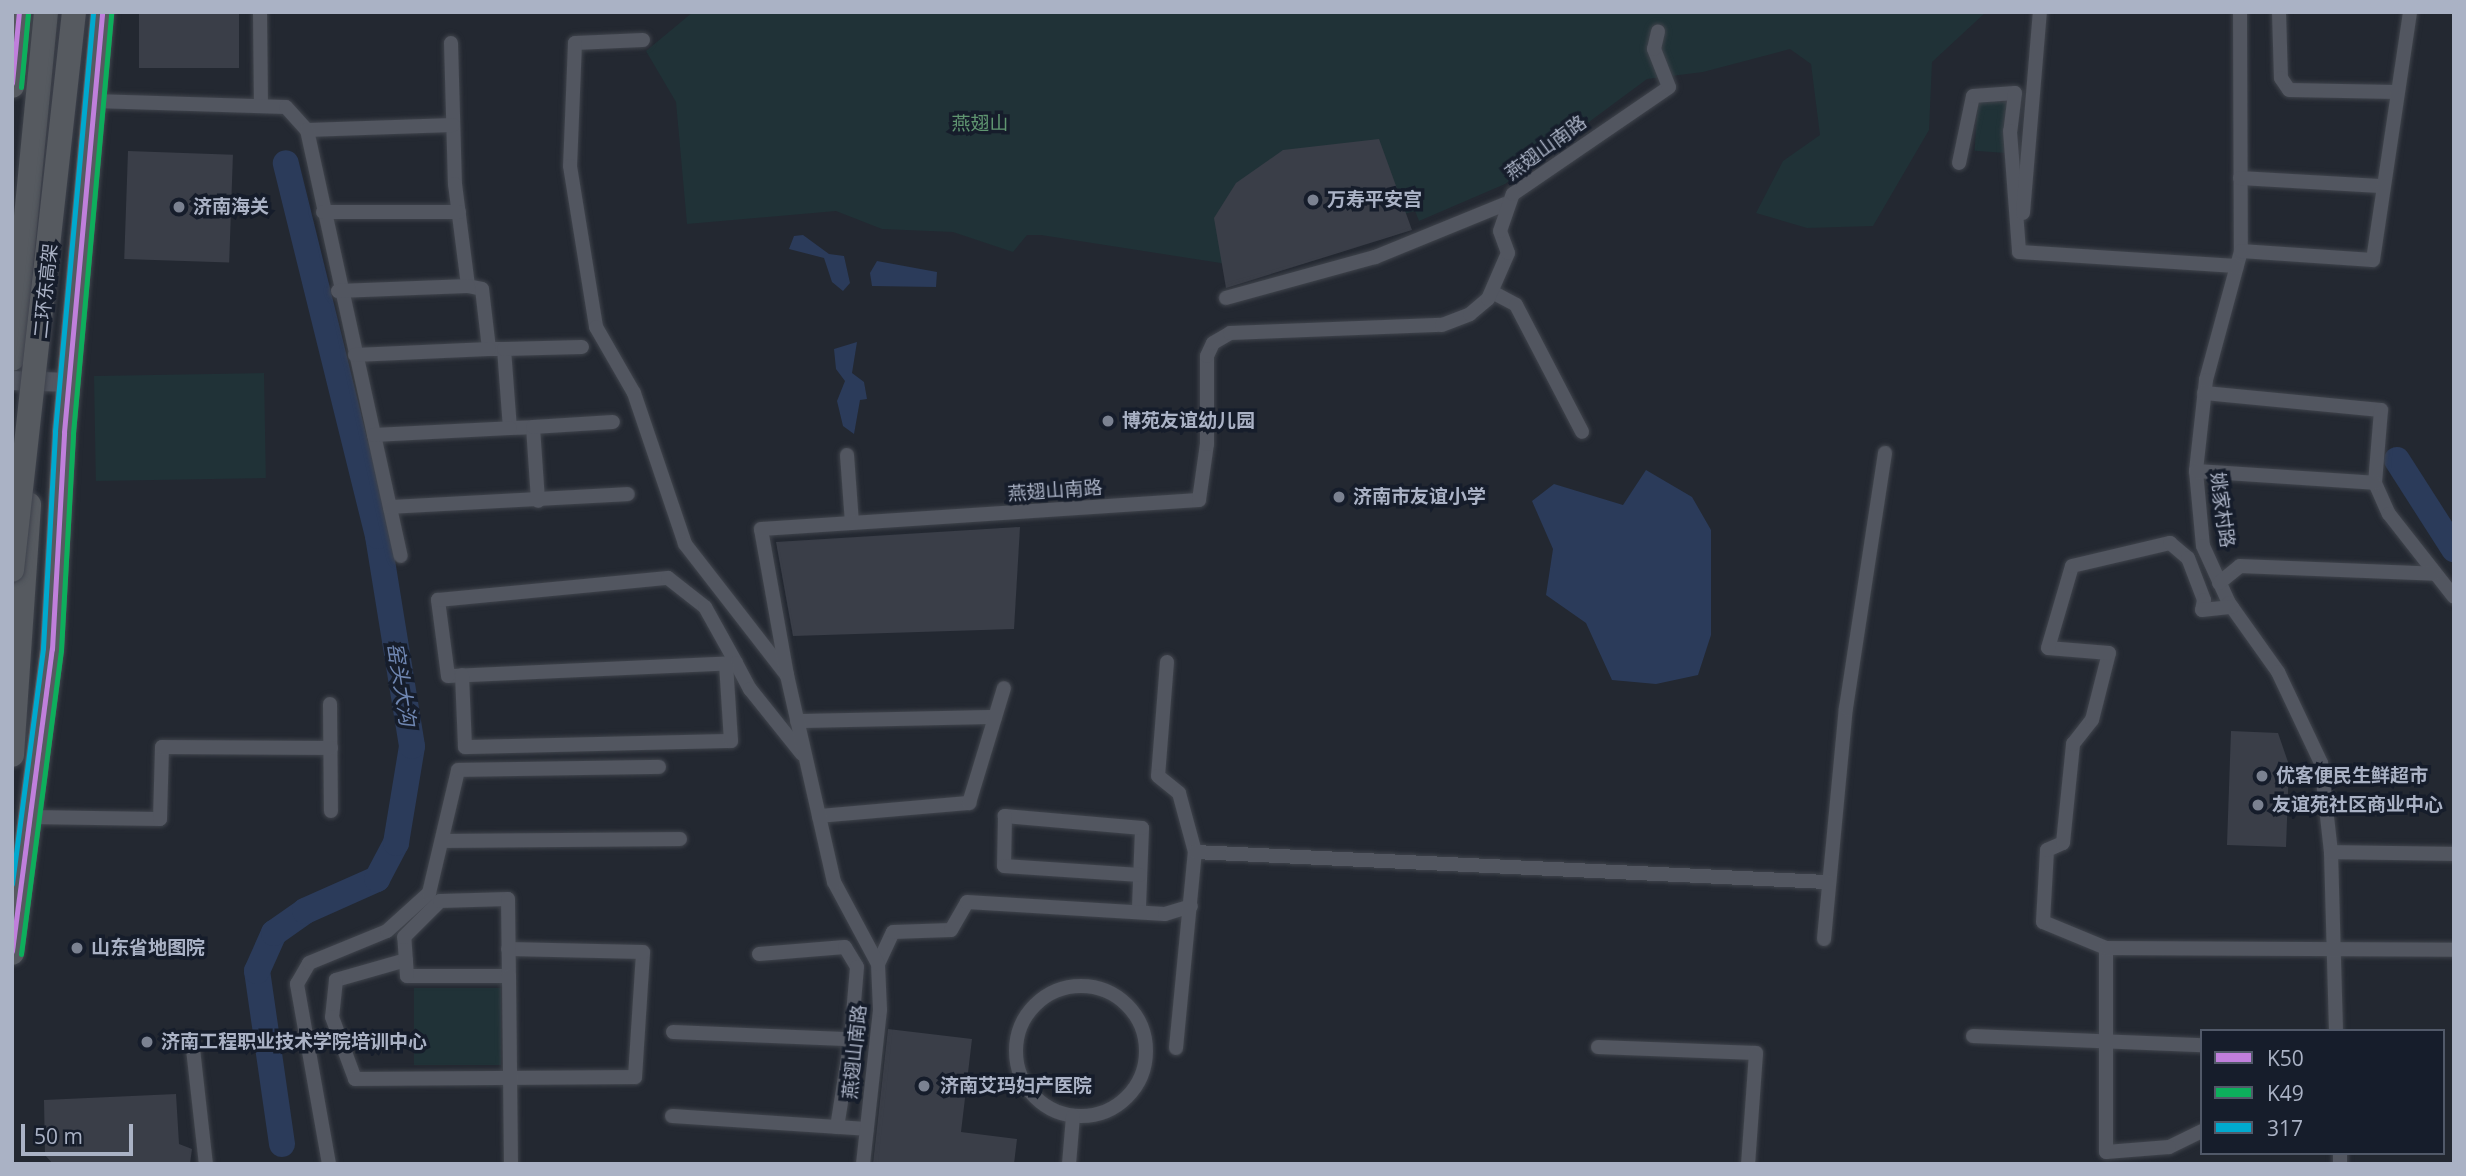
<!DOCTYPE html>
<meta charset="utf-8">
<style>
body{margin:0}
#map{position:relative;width:2466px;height:1176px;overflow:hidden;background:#232831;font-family:"Open Sans","Noto Sans SC",sans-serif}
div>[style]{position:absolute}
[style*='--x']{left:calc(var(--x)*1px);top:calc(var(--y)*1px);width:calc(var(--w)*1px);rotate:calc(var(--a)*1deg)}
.green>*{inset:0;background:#203237;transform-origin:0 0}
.water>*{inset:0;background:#2b3b5a}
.river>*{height:26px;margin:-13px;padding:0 13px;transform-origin:13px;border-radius:13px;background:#2b3b5a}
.building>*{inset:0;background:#3a3e48;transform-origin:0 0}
.roads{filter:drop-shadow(0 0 2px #40444c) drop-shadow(0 0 2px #40444c)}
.minor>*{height:14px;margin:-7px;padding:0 7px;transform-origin:7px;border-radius:7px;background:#525660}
.minor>.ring{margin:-7px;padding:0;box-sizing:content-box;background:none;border:14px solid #525660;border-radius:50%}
.tertiary>*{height:19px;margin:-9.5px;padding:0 9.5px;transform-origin:9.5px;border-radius:9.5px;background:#525660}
.trunk>*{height:24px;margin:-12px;padding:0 12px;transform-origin:12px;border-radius:12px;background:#565a60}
.bridges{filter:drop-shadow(0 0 2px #3f434d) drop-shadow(0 0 2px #3f434d)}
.trunk-bridge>*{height:24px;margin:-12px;padding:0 12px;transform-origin:12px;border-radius:12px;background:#565a60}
.bus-1>*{height:5px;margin:-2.5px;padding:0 2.5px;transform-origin:2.5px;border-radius:2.5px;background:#c07fdc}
.bus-2>*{height:5px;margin:-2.5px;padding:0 2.5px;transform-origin:2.5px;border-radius:2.5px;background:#0daf5c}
.bus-3>*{height:5px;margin:-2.5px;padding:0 2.5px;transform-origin:2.5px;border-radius:2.5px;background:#00a9ce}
.dots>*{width:19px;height:19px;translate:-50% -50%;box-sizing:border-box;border:4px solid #161d2b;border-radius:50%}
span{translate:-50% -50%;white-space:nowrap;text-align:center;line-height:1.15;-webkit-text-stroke:7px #161d2b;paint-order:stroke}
.park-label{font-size:19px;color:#609671}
.street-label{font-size:19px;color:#aab2c5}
.poi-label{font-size:19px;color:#aab2c5;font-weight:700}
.left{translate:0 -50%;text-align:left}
.water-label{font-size:21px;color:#6f86b1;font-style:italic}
.frame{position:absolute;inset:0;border:14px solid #aab2c5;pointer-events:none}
.legend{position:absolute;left:2200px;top:1029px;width:245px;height:126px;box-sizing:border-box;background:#161d2b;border:2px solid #515969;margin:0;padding:9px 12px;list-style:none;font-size:21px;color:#aab2c5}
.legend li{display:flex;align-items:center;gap:14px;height:35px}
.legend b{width:35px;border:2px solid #515969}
.scale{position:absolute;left:21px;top:1124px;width:112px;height:32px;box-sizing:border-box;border:4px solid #aab2c5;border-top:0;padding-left:9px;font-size:21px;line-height:24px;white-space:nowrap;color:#aab2c5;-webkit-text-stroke:5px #161d2b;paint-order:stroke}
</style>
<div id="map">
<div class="green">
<i style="clip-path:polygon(693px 12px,1986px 12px,1932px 62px,1929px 130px,1873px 226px,1807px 228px,1756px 213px,1783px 161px,1820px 135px,1811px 64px,1790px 49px,1703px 72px,1647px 79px,1505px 184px,1419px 221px,1415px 211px,1227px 264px,1041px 235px,1027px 235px,1013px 252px,953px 232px,882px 229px,836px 211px,687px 224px,676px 102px,646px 51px)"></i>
<i style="left:2009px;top:102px;width:51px;height:31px;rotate:94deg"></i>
<i style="left:264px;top:373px;width:105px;height:170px;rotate:89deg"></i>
<i style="left:501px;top:988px;width:77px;height:87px;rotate:90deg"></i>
</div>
<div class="water">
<i style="clip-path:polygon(803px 235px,829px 254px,844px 256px,850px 283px,843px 291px,832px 282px,824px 258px,789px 249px,794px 236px)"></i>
<i style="clip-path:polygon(877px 261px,937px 272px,936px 287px,872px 286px,870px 273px)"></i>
<i style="clip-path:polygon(857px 342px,852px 373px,864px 382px,867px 399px,860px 400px,854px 434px,843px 426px,837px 401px,845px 381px,836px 369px,834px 349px)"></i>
<i style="clip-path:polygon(1646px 470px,1692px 497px,1711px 530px,1711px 635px,1698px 675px,1656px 684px,1612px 680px,1586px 623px,1546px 595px,1553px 549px,1532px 501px,1554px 484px,1623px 505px)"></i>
</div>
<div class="river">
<i style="--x:2397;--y:460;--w:106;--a:57.4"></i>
<i style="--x:282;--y:1144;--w:175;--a:-98.2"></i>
<i style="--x:257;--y:971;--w:42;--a:-65.9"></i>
<i style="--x:274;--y:933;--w:38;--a:-35"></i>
<i style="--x:305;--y:911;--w:79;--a:-24"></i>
<i style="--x:377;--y:879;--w:41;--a:-62.2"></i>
<i style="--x:396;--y:843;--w:98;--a:-80.6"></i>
<i style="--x:412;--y:746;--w:213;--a:-99.2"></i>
<i style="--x:378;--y:536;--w:384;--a:-103.9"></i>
</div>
<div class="building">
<i style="left:139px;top:12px;width:100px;height:56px"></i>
<i style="clip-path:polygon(1379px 139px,1412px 230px,1226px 288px,1214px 218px,1236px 183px,1283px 150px)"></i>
<i style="left:128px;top:151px;width:105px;height:108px;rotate:2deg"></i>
<i style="clip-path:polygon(1020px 527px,1014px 629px,793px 636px,776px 542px)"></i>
<i style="clip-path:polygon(2231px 731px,2278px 733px,2289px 765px,2286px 847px,2227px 845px)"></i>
<i style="clip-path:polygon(888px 1029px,972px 1039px,961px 1132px,1017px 1139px,1014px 1164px,873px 1164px)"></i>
<i style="clip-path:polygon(176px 1094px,179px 1144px,192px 1149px,190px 1164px,53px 1164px,45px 1155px,44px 1100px)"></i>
</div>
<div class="roads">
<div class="minor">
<i style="--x:260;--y:12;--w:94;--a:89.4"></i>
<i style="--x:2240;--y:12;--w:239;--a:89.8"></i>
<i style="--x:2241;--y:251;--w:134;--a:105.2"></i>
<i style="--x:2206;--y:380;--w:92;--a:96.3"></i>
<i style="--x:2196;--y:471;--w:75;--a:84.7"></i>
<i style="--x:2203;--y:546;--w:63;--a:65.5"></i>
<i style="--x:2229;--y:603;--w:85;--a:54.6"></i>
<i style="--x:2278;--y:672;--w:101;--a:64.7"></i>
<i style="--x:2321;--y:763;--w:90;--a:83.6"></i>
<i style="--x:2331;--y:852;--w:179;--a:88.4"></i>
<i style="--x:2279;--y:12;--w:66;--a:88.3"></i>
<i style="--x:2281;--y:78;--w:14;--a:56"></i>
<i style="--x:2289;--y:90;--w:107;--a:1.1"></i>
<i style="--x:643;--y:40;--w:68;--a:177.5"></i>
<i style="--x:575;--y:43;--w:123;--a:92.3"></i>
<i style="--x:570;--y:166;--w:163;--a:80.8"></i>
<i style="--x:596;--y:327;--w:76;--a:60.1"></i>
<i style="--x:634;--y:393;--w:159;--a:71.3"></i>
<i style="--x:685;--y:544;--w:165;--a:52.2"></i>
<i style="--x:451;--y:43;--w:141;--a:88.4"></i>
<i style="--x:455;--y:184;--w:103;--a:82.7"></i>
<i style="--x:468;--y:286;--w:14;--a:12"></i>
<i style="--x:482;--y:289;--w:60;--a:83.3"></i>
<i style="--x:489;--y:349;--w:15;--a:0"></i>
<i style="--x:504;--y:349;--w:79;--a:85.7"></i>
<i style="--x:510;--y:428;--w:23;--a:-2"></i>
<i style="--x:533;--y:427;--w:74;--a:86.1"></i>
<i style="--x:94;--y:101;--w:192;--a:1.8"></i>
<i style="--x:286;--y:107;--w:31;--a:48"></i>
<i style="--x:307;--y:130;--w:146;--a:-2"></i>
<i style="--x:307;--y:130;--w:436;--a:77.6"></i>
<i style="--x:1959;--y:163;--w:68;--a:-78.2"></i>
<i style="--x:1973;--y:96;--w:42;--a:-4.1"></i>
<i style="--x:2015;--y:93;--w:38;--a:97"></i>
<i style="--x:2010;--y:131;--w:121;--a:85.7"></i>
<i style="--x:2019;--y:252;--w:218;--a:3.7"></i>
<i style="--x:2240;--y:178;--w:140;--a:3.3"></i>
<i style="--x:323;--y:212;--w:136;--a:0"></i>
<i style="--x:2023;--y:213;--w:202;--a:-85.2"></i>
<i style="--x:2241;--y:251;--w:132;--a:3.9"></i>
<i style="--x:2373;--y:260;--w:251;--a:-81.5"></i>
<i style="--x:338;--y:291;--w:130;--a:-2.2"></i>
<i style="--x:1492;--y:292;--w:27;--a:28"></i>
<i style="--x:1516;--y:305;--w:143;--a:62.5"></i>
<i style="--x:1226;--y:298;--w:155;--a:-15.4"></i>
<i style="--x:1375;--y:257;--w:140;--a:-22.2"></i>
<i style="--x:504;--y:349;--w:78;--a:-1.5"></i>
<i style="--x:355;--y:355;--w:134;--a:-2.6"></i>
<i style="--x:2204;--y:393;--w:178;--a:5.5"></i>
<i style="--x:2381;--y:410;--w:73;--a:94.7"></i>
<i style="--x:2375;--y:483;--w:34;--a:66"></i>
<i style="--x:2389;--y:514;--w:105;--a:51.9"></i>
<i style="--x:533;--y:427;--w:80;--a:-3.6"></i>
<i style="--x:374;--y:435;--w:136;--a:-2.9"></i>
<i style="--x:847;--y:455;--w:68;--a:85.8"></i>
<i style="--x:2196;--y:471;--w:179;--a:3.8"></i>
<i style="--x:390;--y:507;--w:238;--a:-3.1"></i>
<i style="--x:2219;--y:583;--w:27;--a:-39"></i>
<i style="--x:2240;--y:566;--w:195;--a:2.3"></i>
<i style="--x:1167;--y:662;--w:114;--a:94.5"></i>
<i style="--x:1158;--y:776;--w:27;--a:39"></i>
<i style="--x:1179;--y:793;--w:61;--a:74.8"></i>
<i style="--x:736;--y:663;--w:288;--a:177.4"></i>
<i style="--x:448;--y:676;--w:77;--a:-97.5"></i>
<i style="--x:438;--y:600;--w:231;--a:-5.5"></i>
<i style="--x:668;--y:578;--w:47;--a:38.1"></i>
<i style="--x:705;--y:607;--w:64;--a:61"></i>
<i style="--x:736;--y:663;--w:30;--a:62"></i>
<i style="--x:750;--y:689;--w:83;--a:51.3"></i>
<i style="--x:462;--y:675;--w:72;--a:87.6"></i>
<i style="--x:465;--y:747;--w:266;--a:-1.3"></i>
<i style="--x:731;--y:741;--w:77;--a:-93.7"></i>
<i style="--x:330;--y:704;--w:107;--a:89.5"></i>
<i style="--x:797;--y:721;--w:198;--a:-1.2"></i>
<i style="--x:819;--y:816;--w:151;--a:-5"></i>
<i style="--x:969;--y:803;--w:120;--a:-73.1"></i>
<i style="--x:29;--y:817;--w:131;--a:0.9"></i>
<i style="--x:160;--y:819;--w:72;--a:-88.4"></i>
<i style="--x:162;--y:747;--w:169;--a:0.3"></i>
<i style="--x:444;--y:841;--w:236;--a:-0.5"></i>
<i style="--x:2331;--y:852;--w:123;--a:0.9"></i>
<i style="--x:1139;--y:907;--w:79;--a:-87.8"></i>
<i style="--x:1142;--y:828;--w:138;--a:-175"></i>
<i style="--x:1005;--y:816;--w:50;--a:91.1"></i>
<i style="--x:1004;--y:866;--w:136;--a:3.8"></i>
<i style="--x:1824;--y:939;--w:232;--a:-84.6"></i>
<i style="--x:1846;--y:708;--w:258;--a:-81.3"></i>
<i style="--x:2106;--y:948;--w:68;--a:-157.6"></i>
<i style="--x:2043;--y:922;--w:72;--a:-86.8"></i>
<i style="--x:2047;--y:850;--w:17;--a:-24"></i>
<i style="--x:2063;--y:843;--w:100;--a:-84.2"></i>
<i style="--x:2073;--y:744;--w:31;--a:-52"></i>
<i style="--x:2092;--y:720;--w:69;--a:-75.8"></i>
<i style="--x:2109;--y:653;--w:61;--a:-175.3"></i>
<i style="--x:2048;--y:648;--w:85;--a:-73.7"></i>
<i style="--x:2072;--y:566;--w:101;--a:-13.2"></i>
<i style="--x:2170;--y:543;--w:23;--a:40"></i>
<i style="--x:2188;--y:558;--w:45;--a:69.1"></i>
<i style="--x:2204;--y:600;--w:10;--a:101"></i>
<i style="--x:2202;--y:610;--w:30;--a:-6"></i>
<i style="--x:759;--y:954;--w:86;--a:-4.7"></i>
<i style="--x:845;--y:947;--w:23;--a:59"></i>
<i style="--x:857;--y:967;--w:72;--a:94.8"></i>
<i style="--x:406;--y:960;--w:73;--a:164.1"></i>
<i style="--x:336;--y:980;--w:37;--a:96"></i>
<i style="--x:332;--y:1017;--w:66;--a:69.6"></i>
<i style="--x:355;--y:1079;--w:280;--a:-0.4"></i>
<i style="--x:635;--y:1077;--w:125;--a:-86.3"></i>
<i style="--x:643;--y:952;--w:135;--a:-178.7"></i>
<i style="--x:878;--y:964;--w:35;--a:-65"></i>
<i style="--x:893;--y:932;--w:58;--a:-2"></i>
<i style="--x:951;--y:930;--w:32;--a:-60"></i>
<i style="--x:967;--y:902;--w:198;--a:3.5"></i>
<i style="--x:1165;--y:914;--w:27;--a:-17"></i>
<i style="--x:509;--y:976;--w:102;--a:180"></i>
<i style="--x:407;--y:976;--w:39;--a:-94"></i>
<i style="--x:404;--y:937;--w:51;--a:-45"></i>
<i style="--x:440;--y:901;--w:68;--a:-1.7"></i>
<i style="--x:508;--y:899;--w:77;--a:89.3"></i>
<i style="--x:509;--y:976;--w:188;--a:89.4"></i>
<i class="ring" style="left:1016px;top:986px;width:116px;height:116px"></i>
<i style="--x:673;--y:1032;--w:178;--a:2.3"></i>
<i style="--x:851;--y:1039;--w:89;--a:99"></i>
<i style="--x:1973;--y:1036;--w:229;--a:2.3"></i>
<i style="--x:192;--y:1040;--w:125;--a:83.6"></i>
<i style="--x:1598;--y:1047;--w:158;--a:2.2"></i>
<i style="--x:1756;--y:1053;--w:111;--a:94.1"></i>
<i style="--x:1176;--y:1048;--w:197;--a:-84.5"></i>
<i style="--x:1195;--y:852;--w:633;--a:2.72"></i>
<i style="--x:672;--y:1116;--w:195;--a:3.8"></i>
<i style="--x:2202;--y:1131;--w:37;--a:154"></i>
<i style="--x:2169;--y:1147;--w:63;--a:175.5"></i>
<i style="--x:2106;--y:1152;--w:204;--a:-90"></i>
<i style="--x:2106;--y:948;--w:348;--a:0.3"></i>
<i style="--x:2340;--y:1153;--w:11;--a:90"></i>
<i style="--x:329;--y:1164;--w:183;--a:-100.1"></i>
<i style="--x:297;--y:984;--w:24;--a:-60"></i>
<i style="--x:309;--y:963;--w:84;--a:-22.3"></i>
<i style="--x:387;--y:931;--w:57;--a:-42.1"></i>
<i style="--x:429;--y:893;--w:126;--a:-76.7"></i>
<i style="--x:458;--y:770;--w:201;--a:-0.9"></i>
<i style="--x:863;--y:1164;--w:155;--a:-83.7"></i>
<i style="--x:880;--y:1010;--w:46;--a:-92.5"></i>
<i style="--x:878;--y:964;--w:93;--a:-118.2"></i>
<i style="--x:834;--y:882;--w:212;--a:-102.8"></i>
<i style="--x:787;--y:675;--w:148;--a:-100.1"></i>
<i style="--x:761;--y:529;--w:439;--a:-3.8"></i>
<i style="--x:1199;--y:500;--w:57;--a:-81.9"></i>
<i style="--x:1207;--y:444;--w:88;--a:-90"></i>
<i style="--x:1207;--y:356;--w:14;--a:-65"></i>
<i style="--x:1213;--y:343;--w:20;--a:-30"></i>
<i style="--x:1230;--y:333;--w:212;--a:-2.2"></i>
<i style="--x:1442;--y:325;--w:30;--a:-21"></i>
<i style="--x:1470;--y:314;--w:23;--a:-40"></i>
<i style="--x:1488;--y:299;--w:50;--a:-66.5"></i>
<i style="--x:1508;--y:253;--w:23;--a:-110"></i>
<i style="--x:1500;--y:231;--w:39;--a:-71"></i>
<i style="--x:1513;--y:194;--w:189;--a:-34.4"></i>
<i style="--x:1669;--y:87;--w:41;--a:-111.5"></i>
<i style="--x:1654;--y:49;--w:18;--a:-77"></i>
<i style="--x:1069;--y:1164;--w:48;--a:-85.2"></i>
</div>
<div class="tertiary">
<i style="--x:12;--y:380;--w:56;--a:2"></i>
</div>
<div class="trunk">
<i style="--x:12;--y:86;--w:74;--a:-84.6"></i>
<i style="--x:12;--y:359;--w:349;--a:-84.4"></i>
<i style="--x:12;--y:755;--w:251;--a:-86.1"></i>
<i style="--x:12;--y:953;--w:307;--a:-82.5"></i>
<i style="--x:52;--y:649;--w:217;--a:-86.8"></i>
<i style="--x:64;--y:432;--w:422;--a:-84.8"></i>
</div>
</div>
<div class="bridges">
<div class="trunk-bridge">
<i style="--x:12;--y:570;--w:561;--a:-83.66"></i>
</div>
</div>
<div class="bus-1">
<i style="--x:12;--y:83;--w:71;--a:-84.4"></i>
<i style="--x:12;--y:951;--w:305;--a:-82.5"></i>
<i style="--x:52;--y:649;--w:217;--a:-86.8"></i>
<i style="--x:64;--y:432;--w:422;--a:-84.8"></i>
</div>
<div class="bus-2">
<i style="--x:21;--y:87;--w:74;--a:-84.6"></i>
<i style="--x:21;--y:954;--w:307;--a:-82.5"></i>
<i style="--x:61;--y:650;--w:217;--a:-86.8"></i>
<i style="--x:73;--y:433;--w:422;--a:-84.8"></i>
</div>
<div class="bus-3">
<i style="--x:12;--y:884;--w:238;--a:-82.5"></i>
<i style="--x:43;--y:648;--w:217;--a:-86.8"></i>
<i style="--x:55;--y:431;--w:421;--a:-84.8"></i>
</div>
<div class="dots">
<i style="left:1313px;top:200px;background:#7b8291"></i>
<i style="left:179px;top:207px;background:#7b8291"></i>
<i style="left:1108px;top:421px;background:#7b8291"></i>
<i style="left:1339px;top:497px;background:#7b8291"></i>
<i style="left:2262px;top:776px;background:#7b8291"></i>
<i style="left:2258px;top:805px;background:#7b8291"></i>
<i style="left:77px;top:948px;background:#7b8291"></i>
<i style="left:147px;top:1042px;background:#7b8291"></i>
<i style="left:924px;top:1086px;background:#7b8291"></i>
</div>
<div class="park-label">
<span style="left:980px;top:124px">燕翅山</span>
</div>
<div class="street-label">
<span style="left:1546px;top:148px;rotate:-36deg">燕翅山南路</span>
<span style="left:46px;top:291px;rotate:-84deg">二环东高架</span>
<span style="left:1055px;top:491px;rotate:-4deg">燕翅山南路</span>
<span style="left:2222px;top:510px;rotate:82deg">姚家村路</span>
<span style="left:855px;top:1052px;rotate:-84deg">燕翅山南路</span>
</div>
<div class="poi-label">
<span class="left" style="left:1327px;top:200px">万寿平安宫</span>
<span class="left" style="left:193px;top:207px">济南海关</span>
<span class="left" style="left:1122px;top:421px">博苑友谊幼儿园</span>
<span class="left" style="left:1353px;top:497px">济南市友谊小学</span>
<span class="left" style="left:2276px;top:776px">优客便民生鲜超市</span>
<span class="left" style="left:2272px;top:805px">友谊苑社区商业中心</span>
<span class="left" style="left:91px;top:948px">山东省地图院</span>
<span class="left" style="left:161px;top:1042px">济南工程职业技术学院培训中心</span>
<span class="left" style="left:940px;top:1086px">济南艾玛妇产医院</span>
</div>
<div class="water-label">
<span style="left:402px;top:684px;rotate:81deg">窑头大沟</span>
</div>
<div class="frame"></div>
<ul class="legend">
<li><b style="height:9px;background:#c07fdc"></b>K50</li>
<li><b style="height:9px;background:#0daf5c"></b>K49</li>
<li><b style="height:9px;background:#00a9ce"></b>317</li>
</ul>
<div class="scale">50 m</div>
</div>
